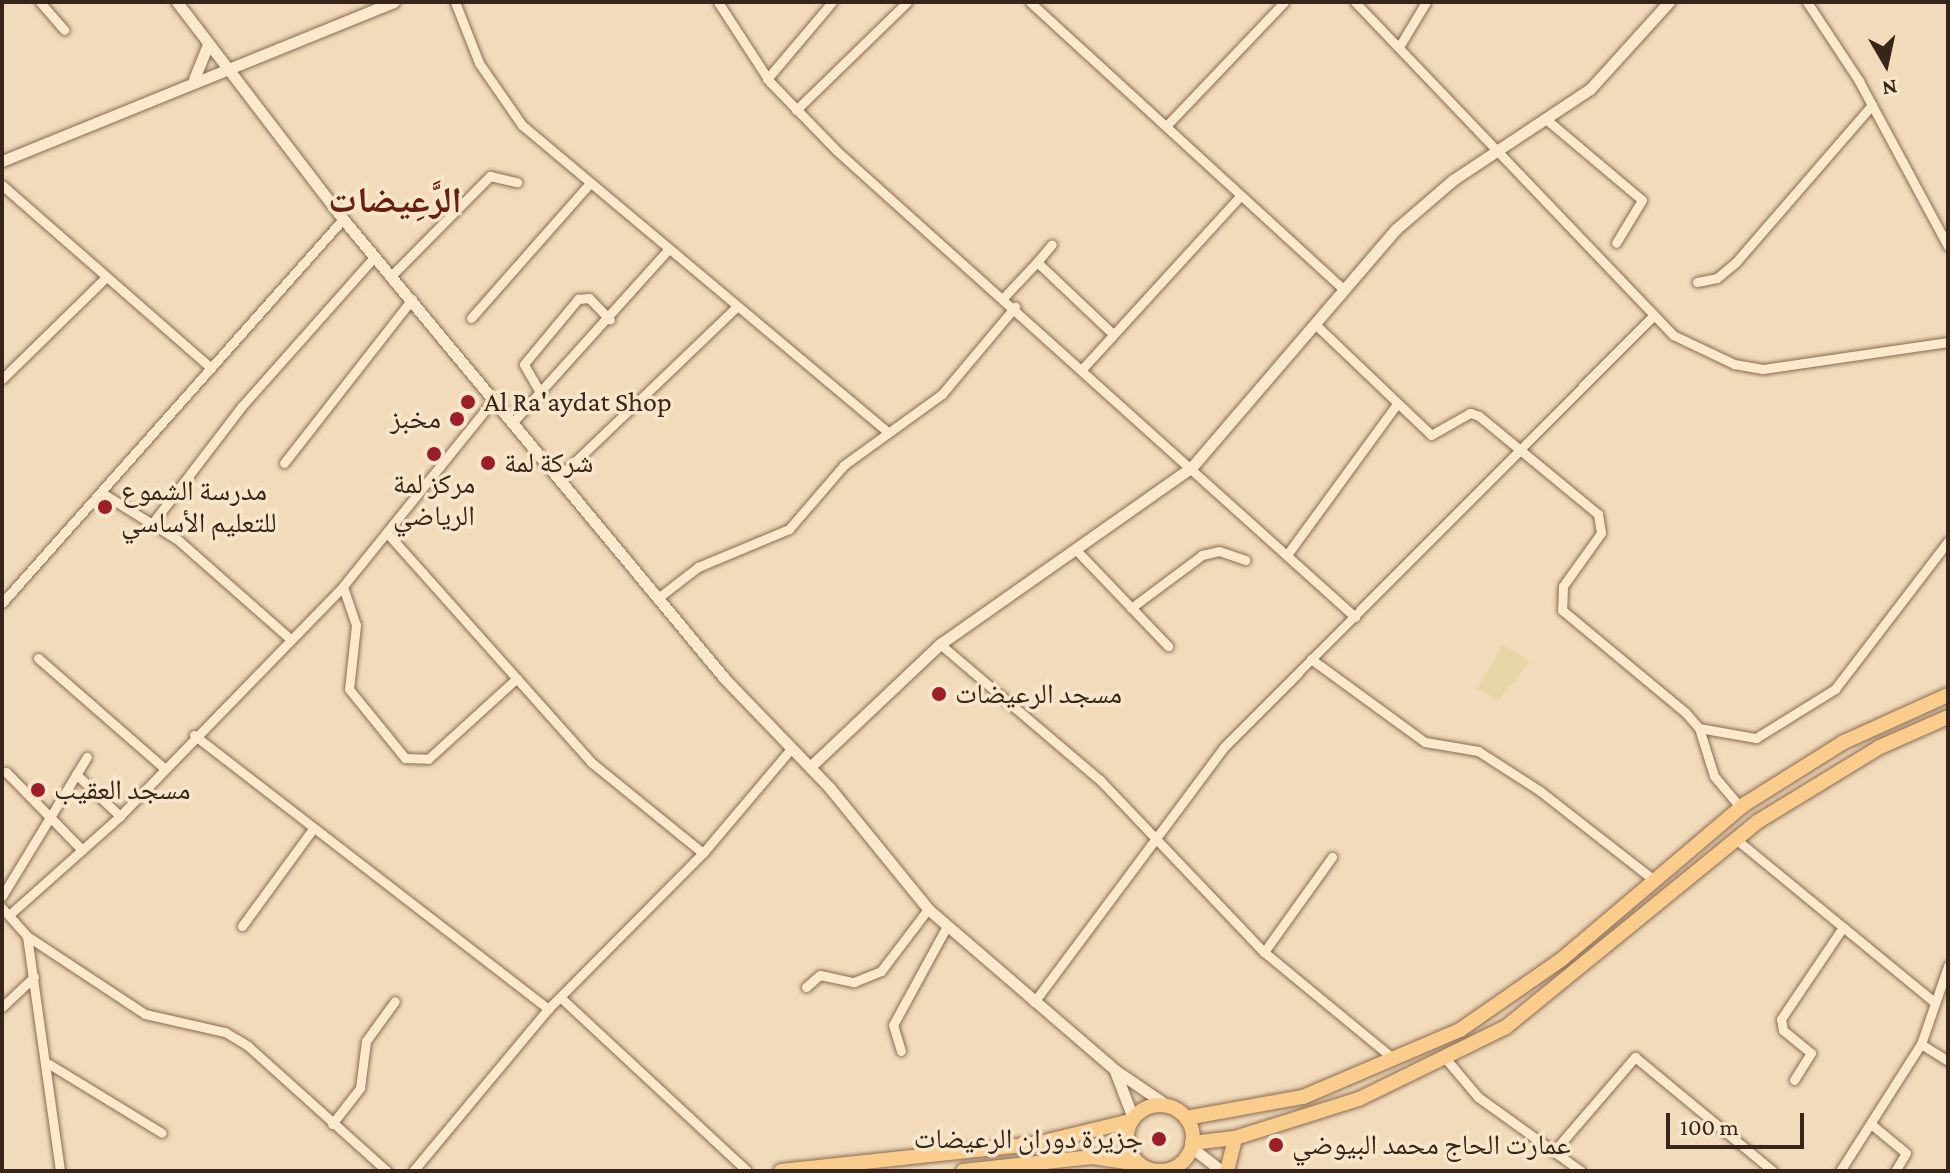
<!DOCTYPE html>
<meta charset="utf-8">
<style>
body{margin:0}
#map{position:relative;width:1950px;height:1173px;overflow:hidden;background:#f1dbba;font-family:"Crimson Pro","Noto Naskh Arabic",serif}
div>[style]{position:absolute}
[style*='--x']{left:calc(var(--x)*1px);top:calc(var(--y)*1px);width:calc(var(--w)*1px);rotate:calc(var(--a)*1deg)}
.farmland>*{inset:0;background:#e7d7a6}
.roads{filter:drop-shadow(0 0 2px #896a53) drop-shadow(0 0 2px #896a53)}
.minor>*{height:9px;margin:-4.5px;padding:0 4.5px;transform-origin:4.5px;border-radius:4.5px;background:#fce9cd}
.tertiary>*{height:11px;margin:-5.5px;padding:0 5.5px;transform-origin:5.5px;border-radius:5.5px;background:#fce9cd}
.primary>*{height:14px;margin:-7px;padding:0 7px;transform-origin:7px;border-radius:7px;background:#facd8c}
.primary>.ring{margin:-7px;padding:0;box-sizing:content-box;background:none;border:14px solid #facd8c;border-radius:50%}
.dots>*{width:22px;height:22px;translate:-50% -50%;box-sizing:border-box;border:4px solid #f8e6ca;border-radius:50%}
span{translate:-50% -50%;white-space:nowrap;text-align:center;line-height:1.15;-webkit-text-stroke:7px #f8e6ca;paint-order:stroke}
.poi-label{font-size:28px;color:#372519}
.left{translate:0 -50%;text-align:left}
.right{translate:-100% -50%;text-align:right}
.district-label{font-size:36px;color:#671e15;font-weight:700}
.frame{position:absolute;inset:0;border:4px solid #372519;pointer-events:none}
.north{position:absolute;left:1846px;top:24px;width:80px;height:80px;-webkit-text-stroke:6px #f8e6ca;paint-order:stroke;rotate:171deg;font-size:22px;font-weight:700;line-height:32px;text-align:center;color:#372519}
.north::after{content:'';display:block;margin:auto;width:28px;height:36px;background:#372519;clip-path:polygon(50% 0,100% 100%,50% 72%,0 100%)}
.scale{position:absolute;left:1666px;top:1113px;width:138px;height:36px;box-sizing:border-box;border:4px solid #372519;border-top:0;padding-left:10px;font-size:24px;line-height:28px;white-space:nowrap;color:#372519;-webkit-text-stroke:6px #f8e6ca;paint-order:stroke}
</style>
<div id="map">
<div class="farmland">
<i style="clip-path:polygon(1503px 645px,1530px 661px,1499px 700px,1477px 689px)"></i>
</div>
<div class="roads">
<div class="minor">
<i style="--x:40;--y:2;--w:37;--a:49"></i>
<i style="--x:455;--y:2;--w:66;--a:68.5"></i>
<i style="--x:479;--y:63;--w:75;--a:55.3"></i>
<i style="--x:522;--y:125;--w:475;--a:40"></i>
<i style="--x:718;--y:2;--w:95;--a:57"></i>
<i style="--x:770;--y:82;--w:96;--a:45.8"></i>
<i style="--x:837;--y:151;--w:697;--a:41.97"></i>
<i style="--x:1030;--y:2;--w:423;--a:42.5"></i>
<i style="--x:1355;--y:2;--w:460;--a:46.3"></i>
<i style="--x:1673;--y:335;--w:68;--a:25.4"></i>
<i style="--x:1734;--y:364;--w:29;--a:10"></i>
<i style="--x:1763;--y:369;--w:187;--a:-8.3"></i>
<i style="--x:1807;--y:2;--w:95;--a:56.6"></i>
<i style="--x:1859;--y:81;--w:187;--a:61.7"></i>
<i style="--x:1399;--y:47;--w:52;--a:-59"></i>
<i style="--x:767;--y:79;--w:101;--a:-49.8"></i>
<i style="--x:796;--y:110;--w:155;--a:-44.2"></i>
<i style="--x:1547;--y:120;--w:124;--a:40.1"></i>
<i style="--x:1642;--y:200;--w:50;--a:121.2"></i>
<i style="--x:1168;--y:124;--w:168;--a:-46.4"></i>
<i style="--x:2;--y:185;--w:278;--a:41.2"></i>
<i style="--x:1037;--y:262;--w:23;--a:-50"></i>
<i style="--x:391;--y:276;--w:141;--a:-45.3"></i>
<i style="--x:490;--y:176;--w:28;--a:13"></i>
<i style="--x:1697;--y:282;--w:20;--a:-11"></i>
<i style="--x:1717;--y:278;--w:25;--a:-40"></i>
<i style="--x:1736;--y:262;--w:208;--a:-49.1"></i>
<i style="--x:1004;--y:297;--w:48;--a:-46.7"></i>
<i style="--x:1037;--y:262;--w:105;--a:43.5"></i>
<i style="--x:471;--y:318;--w:179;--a:-48.6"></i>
<i style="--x:1316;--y:325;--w:159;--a:43.7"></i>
<i style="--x:1431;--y:435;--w:45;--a:-29.4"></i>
<i style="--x:1470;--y:413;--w:9;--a:18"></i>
<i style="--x:1479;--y:416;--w:154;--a:39.5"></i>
<i style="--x:1598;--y:514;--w:19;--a:81"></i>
<i style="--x:1601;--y:533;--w:65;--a:125.6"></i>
<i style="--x:1563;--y:586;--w:24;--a:92"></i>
<i style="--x:1562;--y:610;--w:160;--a:39.7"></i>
<i style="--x:1685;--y:712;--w:21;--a:49"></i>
<i style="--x:1699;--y:728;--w:50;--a:72.6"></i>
<i style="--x:1714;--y:776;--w:42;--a:49.8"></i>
<i style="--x:1084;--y:367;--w:231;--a:-47.6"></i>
<i style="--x:2;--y:379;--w:144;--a:-44.4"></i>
<i style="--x:541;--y:394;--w:34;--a:-120"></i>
<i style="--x:524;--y:364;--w:85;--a:-50.3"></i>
<i style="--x:578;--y:299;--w:11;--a:-5"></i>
<i style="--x:589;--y:298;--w:30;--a:46"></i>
<i style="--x:513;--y:422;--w:232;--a:-48"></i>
<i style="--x:284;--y:463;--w:208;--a:-52"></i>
<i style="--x:559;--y:477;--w:245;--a:-43.8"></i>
<i style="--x:102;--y:493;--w:89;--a:31.7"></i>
<i style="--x:178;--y:540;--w:148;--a:41.4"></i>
<i style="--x:151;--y:525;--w:150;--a:-52.6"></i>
<i style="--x:242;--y:406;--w:200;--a:-48.4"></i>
<i style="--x:388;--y:534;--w:305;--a:48.3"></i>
<i style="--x:591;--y:762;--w:144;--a:39.1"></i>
<i style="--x:1077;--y:551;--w:132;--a:46.2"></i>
<i style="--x:1289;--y:552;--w:183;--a:-53.9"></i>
<i style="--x:343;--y:587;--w:40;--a:71.1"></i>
<i style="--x:356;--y:625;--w:64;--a:96.2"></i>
<i style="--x:349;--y:689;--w:89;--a:50.9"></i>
<i style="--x:405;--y:758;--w:23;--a:2"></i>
<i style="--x:428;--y:759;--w:120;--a:-42.3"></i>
<i style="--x:658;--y:598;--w:51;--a:-37.8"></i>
<i style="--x:698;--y:567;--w:99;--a:-22.7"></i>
<i style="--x:789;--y:529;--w:84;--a:-49.3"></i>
<i style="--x:844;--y:465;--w:121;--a:-35.9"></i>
<i style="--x:942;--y:394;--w:114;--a:-50"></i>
<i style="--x:2;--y:603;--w:514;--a:-48.39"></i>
<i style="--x:1131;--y:608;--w:89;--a:-36.7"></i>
<i style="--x:1202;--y:555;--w:17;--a:-13"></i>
<i style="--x:1219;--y:551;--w:28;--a:19"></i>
<i style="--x:940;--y:644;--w:210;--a:40.4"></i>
<i style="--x:1100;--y:780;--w:238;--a:46.4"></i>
<i style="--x:1264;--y:952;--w:168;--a:39.5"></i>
<i style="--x:38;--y:658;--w:167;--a:41.1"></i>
<i style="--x:1311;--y:659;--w:141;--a:36.1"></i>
<i style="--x:1425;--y:742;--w:54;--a:9.6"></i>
<i style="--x:1478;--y:751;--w:74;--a:32.8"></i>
<i style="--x:1540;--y:791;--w:146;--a:38"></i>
<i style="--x:1699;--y:728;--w:58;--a:10"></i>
<i style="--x:1756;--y:738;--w:93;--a:-31.8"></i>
<i style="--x:1835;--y:689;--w:186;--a:-52.6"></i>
<i style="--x:194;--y:735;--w:448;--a:37.7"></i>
<i style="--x:6;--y:772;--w:109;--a:45.7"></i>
<i style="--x:76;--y:774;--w:61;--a:43.7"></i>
<i style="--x:1737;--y:840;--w:255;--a:39.4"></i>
<i style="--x:2;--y:896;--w:163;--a:-58.6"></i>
<i style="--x:2;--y:908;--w:38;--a:48"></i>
<i style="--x:27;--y:936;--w:237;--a:82"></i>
<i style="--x:9;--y:915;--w:149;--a:-41.7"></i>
<i style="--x:120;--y:816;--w:315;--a:-45.8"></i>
<i style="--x:340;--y:590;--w:245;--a:-51.1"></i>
<i style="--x:242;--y:926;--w:119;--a:-53.9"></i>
<i style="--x:27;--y:936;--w:141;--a:33.5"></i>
<i style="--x:145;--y:1014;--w:82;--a:12.7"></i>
<i style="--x:225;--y:1032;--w:27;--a:31"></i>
<i style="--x:248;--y:1046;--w:187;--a:42"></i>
<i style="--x:1264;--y:952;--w:117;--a:-54.4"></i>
<i style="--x:806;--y:987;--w:18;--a:-41"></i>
<i style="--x:820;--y:975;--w:35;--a:12"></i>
<i style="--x:854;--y:982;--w:29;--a:-22"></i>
<i style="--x:881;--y:971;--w:78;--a:-52.8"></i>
<i style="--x:560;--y:997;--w:255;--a:42.9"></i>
<i style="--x:1034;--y:1002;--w:318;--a:-53.3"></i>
<i style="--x:1224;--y:747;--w:605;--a:-45.13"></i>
<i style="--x:2;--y:1007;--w:44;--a:-43.2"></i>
<i style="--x:1921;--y:1044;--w:32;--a:32"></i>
<i style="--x:901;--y:1051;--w:27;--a:-107"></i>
<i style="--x:893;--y:1025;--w:113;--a:-61.4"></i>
<i style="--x:1446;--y:1059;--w:50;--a:49.9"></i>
<i style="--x:1478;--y:1097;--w:127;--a:35.7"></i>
<i style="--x:49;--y:1064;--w:132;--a:31.4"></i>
<i style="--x:1794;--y:1080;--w:32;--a:-58"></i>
<i style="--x:1811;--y:1053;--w:36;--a:-141"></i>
<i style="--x:1783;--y:1030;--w:11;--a:-100"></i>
<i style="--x:1781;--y:1019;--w:111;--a:-56"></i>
<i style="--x:332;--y:1124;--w:46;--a:-52.1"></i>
<i style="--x:360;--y:1088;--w:47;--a:-82.7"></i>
<i style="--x:366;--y:1041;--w:49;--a:-54.1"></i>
<i style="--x:1871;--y:1124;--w:45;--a:39.6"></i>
<i style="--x:1906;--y:1153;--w:21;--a:121"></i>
<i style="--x:1555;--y:1150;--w:123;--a:-49.3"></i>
<i style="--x:1635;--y:1057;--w:179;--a:39.6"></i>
<i style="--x:413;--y:1171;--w:211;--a:-50.2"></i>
<i style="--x:548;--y:1009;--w:220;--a:-45.2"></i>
<i style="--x:703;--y:853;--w:136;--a:-49.8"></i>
<i style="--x:1840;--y:1171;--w:151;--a:-57.5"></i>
<i style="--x:1921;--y:1044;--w:83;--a:-70.9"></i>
</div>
<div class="tertiary">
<i style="--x:177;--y:2;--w:273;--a:52.6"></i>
<i style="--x:343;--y:219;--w:598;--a:50.29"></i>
<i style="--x:725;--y:679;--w:150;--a:46.1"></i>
<i style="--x:829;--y:787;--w:157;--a:50.9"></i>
<i style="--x:928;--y:909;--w:247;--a:40.7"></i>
<i style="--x:1115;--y:1070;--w:64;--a:34.2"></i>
<i style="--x:194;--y:79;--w:38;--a:-68"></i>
<i style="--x:2;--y:161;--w:423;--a:-22.1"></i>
<i style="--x:810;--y:767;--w:179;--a:-43.4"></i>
<i style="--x:940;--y:644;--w:308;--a:-35.1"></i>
<i style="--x:1192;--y:467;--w:313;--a:-49.4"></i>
<i style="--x:1396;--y:229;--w:75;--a:-40.7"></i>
<i style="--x:1453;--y:180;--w:164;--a:-33.6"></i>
<i style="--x:1590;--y:89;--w:118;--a:-47.8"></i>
<i style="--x:1115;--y:1071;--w:50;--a:69"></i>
<i style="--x:1191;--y:1147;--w:39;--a:38"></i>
<i style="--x:1169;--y:1169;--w:10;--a:11"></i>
</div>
<div class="primary">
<i class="ring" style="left:1127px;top:1105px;width:52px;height:52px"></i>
<i style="--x:1186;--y:1118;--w:119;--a:-10.2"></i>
<i style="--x:1303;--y:1097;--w:171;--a:-23.1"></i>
<i style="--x:1460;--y:1030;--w:124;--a:-34.8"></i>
<i style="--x:1562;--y:959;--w:240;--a:-40.3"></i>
<i style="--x:1745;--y:804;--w:117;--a:-32.1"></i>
<i style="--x:1844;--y:742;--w:114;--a:-24.3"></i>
<i style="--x:1192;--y:1143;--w:43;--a:-6.6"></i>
<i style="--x:1235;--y:1138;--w:130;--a:-17.5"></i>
<i style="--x:1359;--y:1099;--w:164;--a:-26.1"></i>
<i style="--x:1506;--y:1027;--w:324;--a:-39.2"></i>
<i style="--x:1757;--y:822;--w:144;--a:-31.4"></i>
<i style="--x:1880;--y:747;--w:74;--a:-23.8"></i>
<i style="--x:781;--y:1171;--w:255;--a:-6.1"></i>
<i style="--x:1035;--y:1144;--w:99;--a:-13.5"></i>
<i style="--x:963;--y:1171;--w:130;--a:-6.2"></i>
<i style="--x:1092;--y:1157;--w:48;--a:8.5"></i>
<i style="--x:1227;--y:1171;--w:34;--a:-76"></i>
</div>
</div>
<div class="dots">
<i style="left:468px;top:402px;background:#9d1e2b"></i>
<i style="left:457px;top:419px;background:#9d1e2b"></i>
<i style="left:434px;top:454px;background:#9d1e2b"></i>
<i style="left:488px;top:463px;background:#9d1e2b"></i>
<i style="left:105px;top:507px;background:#9d1e2b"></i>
<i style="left:939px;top:694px;background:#9d1e2b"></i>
<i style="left:38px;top:790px;background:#9d1e2b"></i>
<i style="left:1159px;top:1139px;background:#9d1e2b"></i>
<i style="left:1276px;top:1145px;background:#9d1e2b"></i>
</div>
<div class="poi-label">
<span class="left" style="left:484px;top:402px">Al Ra'aydat Shop</span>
<span class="right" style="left:441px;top:419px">مخبز</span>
<span class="left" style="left:504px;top:463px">شركة لمة</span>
<span style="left:434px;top:500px">مركز لمة<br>الرياضي</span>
<span class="left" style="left:121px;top:507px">مدرسة الشموع<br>للتعليم الأساسي</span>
<span class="left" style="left:955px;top:694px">مسجد الرعيضات</span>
<span class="left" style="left:54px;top:790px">مسجد العقيب</span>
<span class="right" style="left:1143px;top:1139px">جزيرة دوران الرعيضات</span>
<span class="left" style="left:1292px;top:1145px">عمارت الحاج محمد البيوضي</span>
</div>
<div class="district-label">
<span style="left:395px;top:201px">الرَّعِيضات</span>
</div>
<div class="frame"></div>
<div class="north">N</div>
<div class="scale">100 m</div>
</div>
